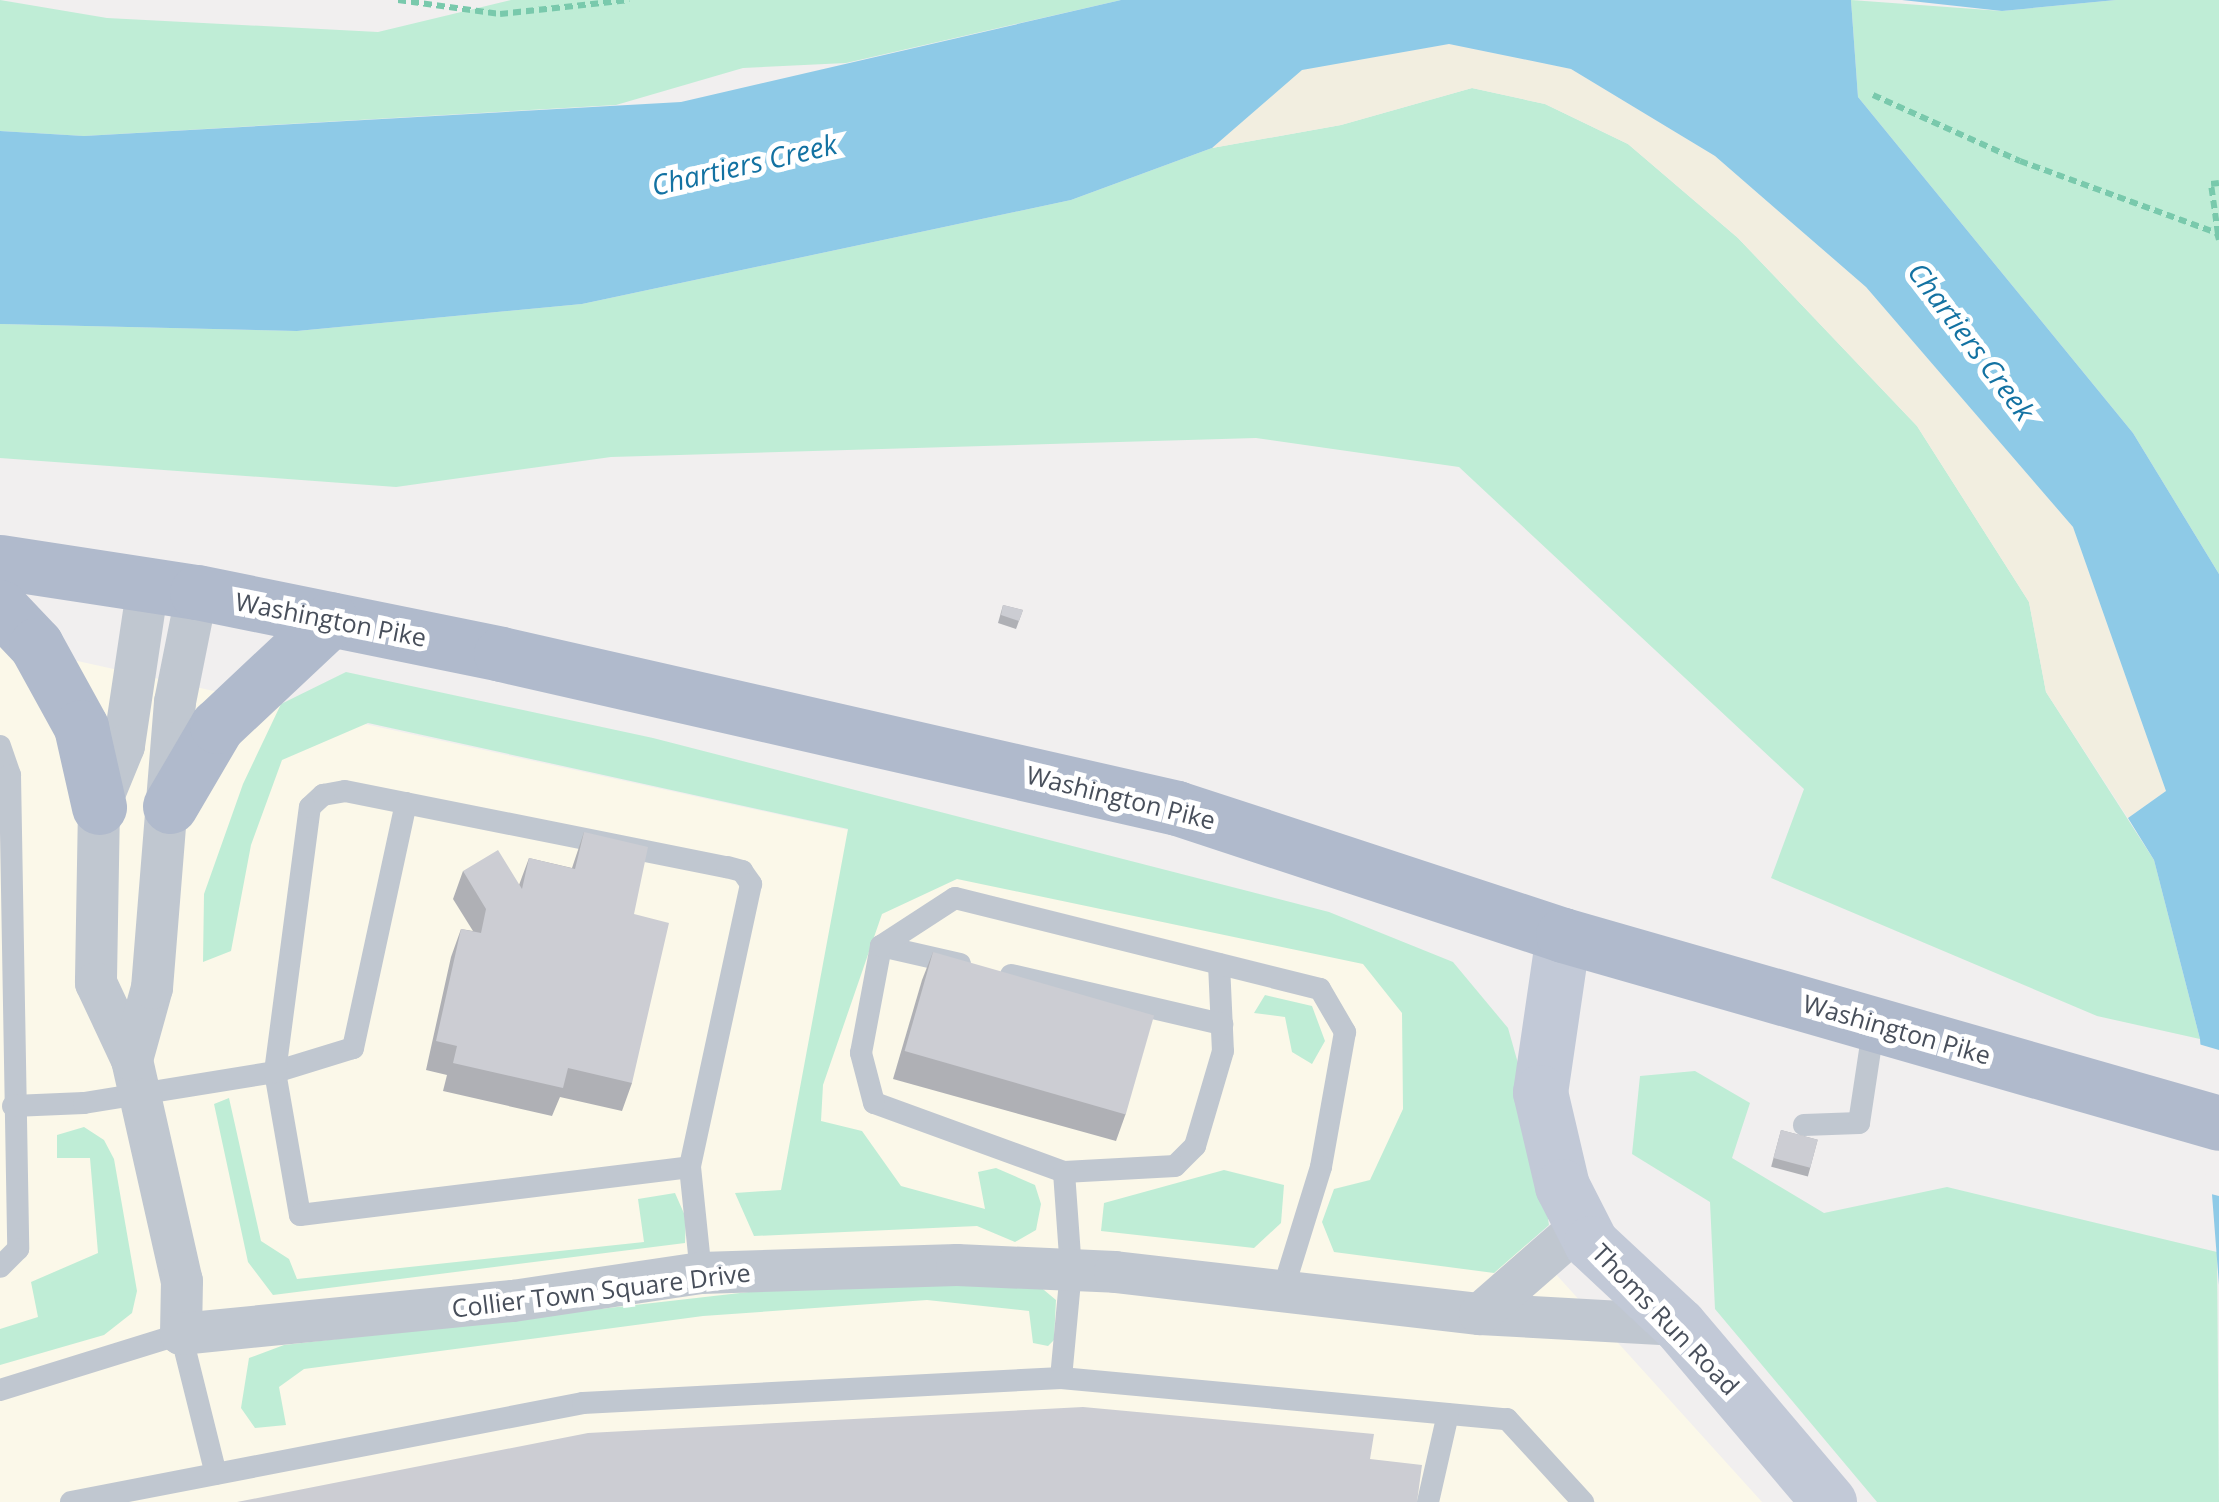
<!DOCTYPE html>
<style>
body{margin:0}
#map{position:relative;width:2219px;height:1502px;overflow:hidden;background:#f1efef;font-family:"Open Sans",sans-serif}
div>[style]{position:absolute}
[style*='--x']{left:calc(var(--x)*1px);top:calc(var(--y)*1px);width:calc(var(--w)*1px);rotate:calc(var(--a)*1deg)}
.commercial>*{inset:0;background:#fbf8e9}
.green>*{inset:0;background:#bfedd6}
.sand>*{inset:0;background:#f2eee0}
.water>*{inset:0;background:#8ecae7}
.pier>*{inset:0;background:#f1efef}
.path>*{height:6px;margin-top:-3px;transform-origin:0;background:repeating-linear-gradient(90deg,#79c9ac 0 8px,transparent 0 13px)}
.lane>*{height:22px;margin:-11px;padding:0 11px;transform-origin:11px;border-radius:11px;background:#c0c7d0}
.street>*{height:42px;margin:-21px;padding:0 21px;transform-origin:21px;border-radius:21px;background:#c0c7d0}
.secondary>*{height:55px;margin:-27.5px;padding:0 27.5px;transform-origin:27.5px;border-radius:27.5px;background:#c2c9d7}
.primary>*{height:55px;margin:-27.5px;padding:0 27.5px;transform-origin:27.5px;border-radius:27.5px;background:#b0bacc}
.wall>*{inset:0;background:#afb0b5;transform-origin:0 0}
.building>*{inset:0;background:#cccdd3;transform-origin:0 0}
span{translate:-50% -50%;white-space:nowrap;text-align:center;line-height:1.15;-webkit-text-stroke:10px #fff;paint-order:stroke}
.street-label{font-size:25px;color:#484f5b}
.water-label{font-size:28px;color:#1372a2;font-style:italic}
</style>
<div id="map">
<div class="commercial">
<i style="clip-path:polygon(0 644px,1441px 960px,1525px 1240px,1762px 1502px,0 1502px)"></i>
</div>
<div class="green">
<i style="clip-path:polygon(0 0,107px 18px,378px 32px,511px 0,1121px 0,846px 63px,743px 68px,616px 105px,84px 136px,0 131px)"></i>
<i style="clip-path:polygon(1851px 0,2002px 11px,2116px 0,2219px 0,2219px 574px,2133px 433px,1858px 97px)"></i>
<i style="clip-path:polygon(1472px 88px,1545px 104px,1628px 144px,1738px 238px,1917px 426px,2029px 602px,2046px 692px,2154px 860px,2200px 1039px,2097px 1016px,1771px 878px,1804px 789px,1459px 467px,1256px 438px,611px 457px,396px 487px,0 458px,0 324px,297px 331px,582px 304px,1071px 200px,1212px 148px,1341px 125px)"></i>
<i style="clip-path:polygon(346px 672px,653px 738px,1329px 912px,1453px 962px,1508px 1028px,1531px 1109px,1549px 1225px,1494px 1273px,1334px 1252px,1322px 1222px,1334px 1189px,1370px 1180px,1403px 1109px,1402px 1013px,1363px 964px,957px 879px,882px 914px,823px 1085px,821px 1121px,862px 1131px,901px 1186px,985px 1209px,978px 1172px,996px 1168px,1035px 1185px,1041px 1204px,1036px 1230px,1015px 1242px,977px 1226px,754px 1236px,735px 1193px,781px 1190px,848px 829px,368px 723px,282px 760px,251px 845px,231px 951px,203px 962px,204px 894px,243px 784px,281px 704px)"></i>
<i style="clip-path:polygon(1265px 995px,1312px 1006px,1325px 1041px,1312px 1064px,1292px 1052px,1285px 1017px,1254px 1013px)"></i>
<i style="clip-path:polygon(1695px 1071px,1750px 1103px,1732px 1158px,1824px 1213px,1947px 1187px,2217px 1252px,2219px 1502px,1877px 1502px,1715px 1309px,1710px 1202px,1632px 1154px,1640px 1076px)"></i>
<i style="clip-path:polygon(229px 1098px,261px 1241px,289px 1259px,297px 1279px,644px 1242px,638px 1199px,675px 1193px,686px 1218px,685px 1243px,273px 1295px,248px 1262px,214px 1104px)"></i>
<i style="clip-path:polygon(84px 1127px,104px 1140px,114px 1159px,137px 1291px,132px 1313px,104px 1335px,0 1365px,0 1329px,38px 1317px,31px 1282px,98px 1253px,90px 1158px,57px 1158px,57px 1135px)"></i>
<i style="clip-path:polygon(1224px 1170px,1284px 1185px,1281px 1223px,1254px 1248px,1101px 1231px,1104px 1203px)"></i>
<i style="clip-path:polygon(827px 1283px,1038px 1285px,1056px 1300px,1054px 1340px,1048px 1346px,1033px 1343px,1029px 1311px,927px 1300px,703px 1316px,304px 1369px,279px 1387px,286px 1425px,255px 1428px,241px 1408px,249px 1358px,284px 1345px)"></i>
</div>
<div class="sand">
<i style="clip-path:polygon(1449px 44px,1571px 69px,1715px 156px,1866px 287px,2073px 527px,2166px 791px,2128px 818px,2046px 692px,2029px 602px,1917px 426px,1738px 238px,1628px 144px,1545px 104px,1472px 88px,1341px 125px,1212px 148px,1301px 70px)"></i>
</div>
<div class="water">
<i style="clip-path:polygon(1121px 0,1851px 0,1858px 97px,2133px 433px,2219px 574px,2219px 1285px,2200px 1039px,2154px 860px,2128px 818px,2166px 791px,2073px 527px,1866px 287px,1715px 156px,1571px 69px,1449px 44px,1302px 70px,1212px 148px,1071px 200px,582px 304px,297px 331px,0 324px,0 131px,84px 136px,681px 102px)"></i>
<i style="clip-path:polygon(1902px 0,2116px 0,2002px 11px)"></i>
</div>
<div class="pier">
<i style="clip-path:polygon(2195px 1043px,2219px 1050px,2219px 1196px,2207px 1193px)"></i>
</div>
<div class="path">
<i style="--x:398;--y:0;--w:103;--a:7.8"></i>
<i style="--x:500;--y:14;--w:130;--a:-6.2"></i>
<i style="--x:1873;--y:95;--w:161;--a:24.2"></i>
<i style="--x:2020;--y:161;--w:210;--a:20.1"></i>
<i style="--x:2217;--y:233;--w:7;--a:74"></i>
<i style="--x:2218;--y:234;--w:50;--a:-98"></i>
<i style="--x:2211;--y:184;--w:8;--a:-7"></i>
</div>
<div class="lane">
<i style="--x:0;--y:746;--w:31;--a:71"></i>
<i style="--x:10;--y:775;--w:474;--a:89"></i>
<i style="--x:18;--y:1249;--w:25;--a:135"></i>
<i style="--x:406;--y:803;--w:251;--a:102.2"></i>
<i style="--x:353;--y:1048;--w:82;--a:162.9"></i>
<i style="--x:275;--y:1072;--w:145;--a:80.1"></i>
<i style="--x:300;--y:1215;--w:393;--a:-7"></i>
<i style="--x:881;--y:946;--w:81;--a:12.8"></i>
<i style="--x:1219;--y:964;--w:87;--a:87.4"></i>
<i style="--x:1223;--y:1051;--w:99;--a:106.4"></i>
<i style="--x:1195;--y:1146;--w:28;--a:135"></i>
<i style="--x:1175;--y:1166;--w:111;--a:176.9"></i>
<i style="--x:1064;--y:1172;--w:202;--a:-160"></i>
<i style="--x:874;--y:1103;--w:52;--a:-104.6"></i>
<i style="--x:861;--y:1053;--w:109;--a:-79.4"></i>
<i style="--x:881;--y:946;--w:88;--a:-33"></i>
<i style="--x:955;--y:898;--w:376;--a:14"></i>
<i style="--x:1320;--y:989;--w:50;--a:59.8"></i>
<i style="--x:1345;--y:1032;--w:137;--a:100.1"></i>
<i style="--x:1321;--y:1167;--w:129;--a:107.2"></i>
<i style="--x:1011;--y:975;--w:217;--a:13.1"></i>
<i style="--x:13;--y:1106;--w:71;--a:-2.4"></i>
<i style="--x:84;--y:1103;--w:193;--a:-9.2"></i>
<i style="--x:275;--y:1072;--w:267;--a:-82.5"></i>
<i style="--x:310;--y:807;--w:18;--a:-43"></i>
<i style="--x:323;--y:795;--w:22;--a:-10"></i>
<i style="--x:345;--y:791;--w:389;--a:11.3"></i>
<i style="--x:727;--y:867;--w:16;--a:15"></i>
<i style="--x:742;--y:871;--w:16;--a:55"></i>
<i style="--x:751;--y:884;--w:289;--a:102.2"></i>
<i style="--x:690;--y:1167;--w:107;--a:84.1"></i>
<i style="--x:1804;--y:1125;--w:55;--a:-2.1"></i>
<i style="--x:1859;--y:1123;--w:100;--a:-81.4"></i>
<i style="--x:1061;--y:1378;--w:108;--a:-84.7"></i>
<i style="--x:1071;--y:1270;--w:98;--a:-94.1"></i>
<i style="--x:0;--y:1390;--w:189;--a:-17.2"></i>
<i style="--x:181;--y:1334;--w:144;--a:76"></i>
<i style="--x:71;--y:1502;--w:521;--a:-10.94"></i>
<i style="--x:583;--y:1403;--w:479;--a:-3"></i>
<i style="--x:1061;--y:1378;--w:448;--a:5.3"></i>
<i style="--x:1507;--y:1419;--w:113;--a:47.5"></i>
<i style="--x:1428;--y:1502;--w:90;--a:-77.2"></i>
</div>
<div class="street">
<i style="--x:148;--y:585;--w:163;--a:98.5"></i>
<i style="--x:124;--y:746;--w:66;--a:112.3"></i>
<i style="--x:99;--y:807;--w:176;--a:91"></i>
<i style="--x:96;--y:983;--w:85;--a:64.9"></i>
<i style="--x:132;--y:1060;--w:227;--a:77.3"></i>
<i style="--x:182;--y:1281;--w:53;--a:91.1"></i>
<i style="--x:181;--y:1334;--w:334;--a:-5.7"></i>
<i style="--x:513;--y:1301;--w:190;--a:-8.5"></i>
<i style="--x:701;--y:1273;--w:256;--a:-1.8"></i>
<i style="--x:957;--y:1265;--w:158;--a:2.5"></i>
<i style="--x:1115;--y:1272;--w:367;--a:6.6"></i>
<i style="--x:1480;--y:1314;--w:199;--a:3.2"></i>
<i style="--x:132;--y:1060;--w:75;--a:-74.5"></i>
<i style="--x:152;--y:988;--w:287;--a:-85.4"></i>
<i style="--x:175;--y:702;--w:112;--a:-78.7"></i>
<i style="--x:1480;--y:1314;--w:135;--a:-41.1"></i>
</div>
<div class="secondary">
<i style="--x:1563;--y:935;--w:159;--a:98.3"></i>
<i style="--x:1540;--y:1092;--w:97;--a:76.8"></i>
<i style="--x:1562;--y:1186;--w:64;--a:63"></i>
<i style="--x:1591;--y:1243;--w:120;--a:43"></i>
<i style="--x:1679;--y:1325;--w:232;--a:49.7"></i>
</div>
<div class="primary">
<i style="--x:0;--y:562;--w:199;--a:8.7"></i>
<i style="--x:197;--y:592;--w:310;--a:11.5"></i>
<i style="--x:501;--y:654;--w:693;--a:12.83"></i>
<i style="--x:1177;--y:808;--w:406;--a:18.2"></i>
<i style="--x:1563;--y:935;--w:682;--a:15.99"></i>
<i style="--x:0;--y:607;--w:52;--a:46.5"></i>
<i style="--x:36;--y:645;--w:94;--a:61.2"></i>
<i style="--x:81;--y:727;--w:82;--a:77.3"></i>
<i style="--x:170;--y:806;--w:93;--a:-59.6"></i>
<i style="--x:217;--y:726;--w:156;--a:-43.2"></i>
</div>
<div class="wall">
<i style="clip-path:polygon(1003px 605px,1023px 610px,1016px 629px,998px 623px)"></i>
<i style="clip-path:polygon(584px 832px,634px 914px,632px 1083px,622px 1111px,560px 1097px,552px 1116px,443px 1091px,447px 1075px,426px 1070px,451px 957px,461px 929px,473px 931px,453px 899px,463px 871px,519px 885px,529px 858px,572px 868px)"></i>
<i style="clip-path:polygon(933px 952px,1126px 1113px,1116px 1141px,893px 1079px,922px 980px)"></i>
<i style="left:1781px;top:1130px;width:38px;height:38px;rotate:15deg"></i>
</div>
<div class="building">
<i style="clip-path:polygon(1003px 605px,1023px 610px,1019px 621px,1001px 615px)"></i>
<i style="clip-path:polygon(584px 832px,648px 847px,634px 914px,669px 923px,632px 1083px,568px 1068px,563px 1088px,453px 1063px,457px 1046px,436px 1041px,461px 929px,481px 933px,486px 909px,463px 871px,498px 850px,522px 889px,529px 858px,575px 869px)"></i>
<i style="left:933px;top:952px;width:230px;height:103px;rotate:16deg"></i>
<i style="left:1781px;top:1130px;width:38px;height:29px;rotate:15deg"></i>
<i style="clip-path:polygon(1083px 1407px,1374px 1434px,1370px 1459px,1422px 1465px,1417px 1502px,237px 1502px,588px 1433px)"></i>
</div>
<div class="street-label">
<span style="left:331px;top:619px;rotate:11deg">Washington Pike</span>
<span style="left:1121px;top:797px;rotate:14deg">Washington Pike</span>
<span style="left:1897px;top:1029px;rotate:16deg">Washington Pike</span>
<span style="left:601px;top:1290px;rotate:-7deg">Collier Town Square Drive</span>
<span style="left:1666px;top:1319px;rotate:46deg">Thoms Run Road</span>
</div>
<div class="water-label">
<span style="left:744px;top:164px;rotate:-13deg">Chartiers Creek</span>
<span style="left:1972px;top:341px;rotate:53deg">Chartiers Creek</span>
</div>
</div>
